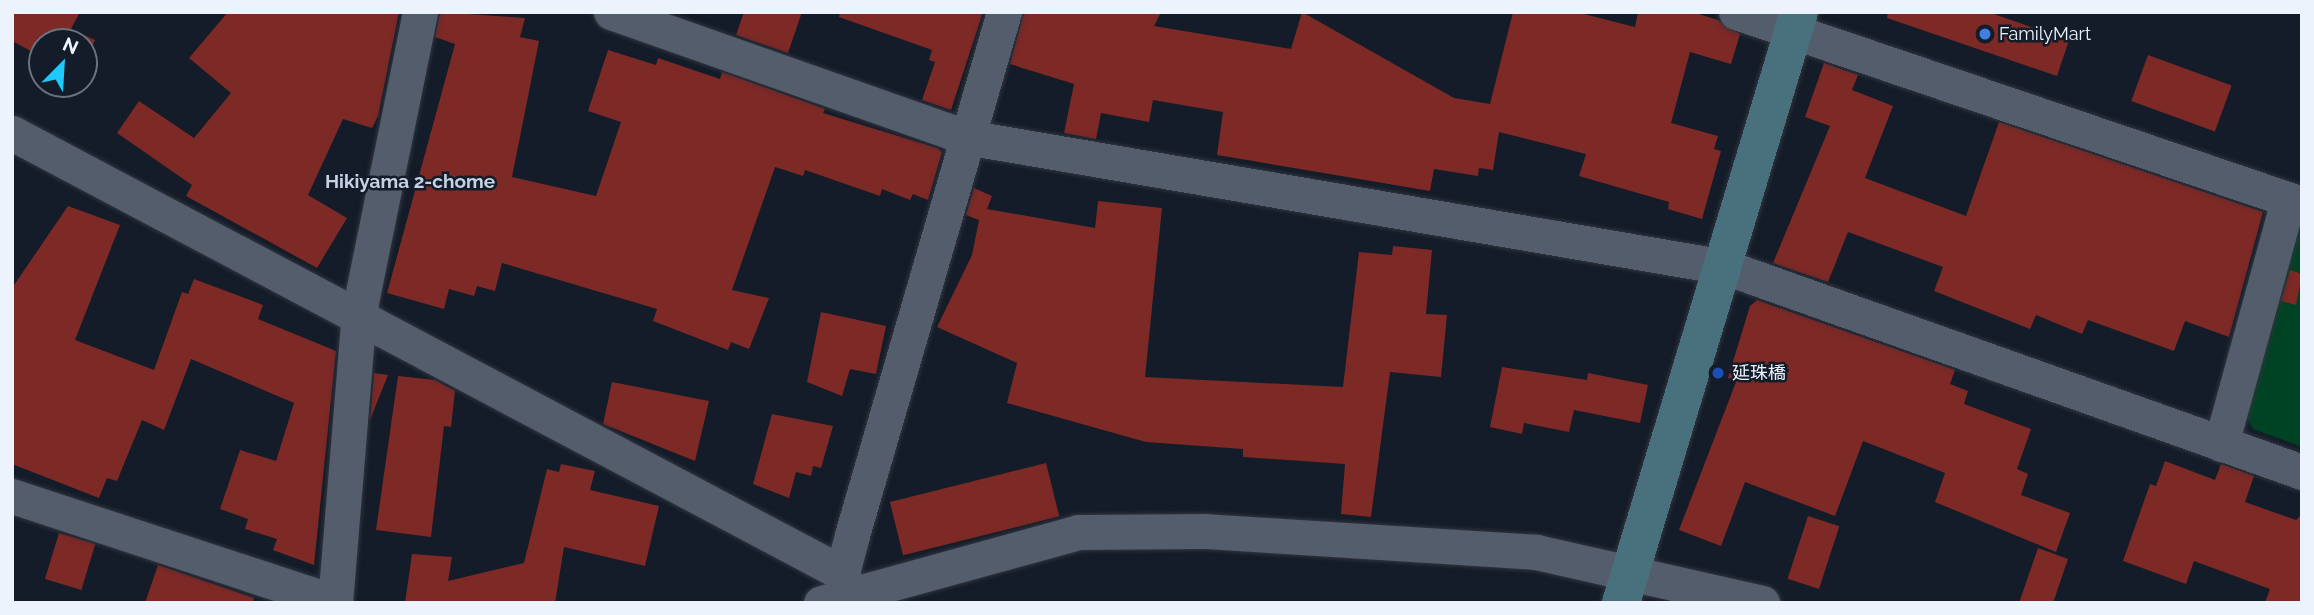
<!DOCTYPE html>
<meta charset="utf-8">
<style>
body{margin:0}
#map{position:relative;width:2314px;height:615px;overflow:hidden;background:#131c28;font-family:Raleway,"Noto Sans JP",sans-serif}
div>[style]{position:absolute}
[style*='--x']{left:calc(var(--x)*1px);top:calc(var(--y)*1px);width:calc(var(--w)*1px);rotate:calc(var(--a)*1deg)}
.green>*{inset:0;background:#004324}
.building>*{inset:0;background:#7d2926;transform-origin:0 0}
.roads{filter:drop-shadow(0 0 2px #31353f) drop-shadow(0 0 2px #31353f)}
.street>*{height:35px;margin:-17.5px;padding:0 17.5px;transform-origin:17.5px;border-radius:17.5px;background:#535d6c}
.secondary>*{height:38px;margin:-19px;padding:0 19px;transform-origin:19px;border-radius:19px;background:#49717d}
.dots>*{width:19px;height:19px;translate:-50% -50%;box-sizing:border-box;border:4px solid #131c28;border-radius:50%}
span{translate:-50% -50%;white-space:nowrap;text-align:center;line-height:1.15;-webkit-text-stroke:5px #131c28;paint-order:stroke}
.poi-label{font-size:18px;color:#edf3fc}
.left{translate:0 -50%;text-align:left}
.neighbourhood-label{font-size:19px;color:#c6d2e3;font-weight:700}
.frame{position:absolute;inset:0;border:14px solid #edf3fc;pointer-events:none}
.north{position:absolute;left:28px;top:28px;width:70px;height:70px;box-sizing:border-box;background:#131c28;border:2px solid #6a727d;border-radius:50%;rotate:24deg;font-size:19px;font-weight:700;line-height:28px;text-align:center;color:#edf3fc}
.north::after{content:'';display:block;margin:auto;width:24px;height:32px;background:#1ec9fd;clip-path:polygon(50% 0,100% 100%,50% 72%,0 100%)}
</style>
<div id="map">
<div class="green">
<i style="clip-path:polygon(2302px 223px,2302px 447px,2253px 429px,2245px 414px,2292px 226px)"></i>
</div>
<div class="building">
<i style="clip-path:polygon(12px 12px,80px 12px,71px 29px,95px 40px,84px 63px,84px 42px,42px 42px,42px 57px,12px 41px)"></i>
<i style="clip-path:polygon(228px 12px,399px 12px,378px 116px,372px 128px,343px 119px,308px 195px,347px 218px,317px 268px,186px 196px,192px 185px,117px 133px,139px 101px,194px 138px,231px 93px,189px 58px)"></i>
<i style="clip-path:polygon(440px 12px,525px 18px,520px 37px,539px 41px,512px 177px,596px 196px,621px 122px,588px 111px,608px 50px,656px 65px,658px 58px,720px 79px,722px 72px,825px 109px,823px 113px,937px 148px,942px 152px,928px 200px,913px 194px,910px 200px,882px 189px,880px 196px,805px 170px,803px 176px,775px 167px,732px 290px,769px 298px,749px 349px,731px 342px,728px 350px,653px 321px,657px 309px,502px 263px,495px 291px,477px 286px,474px 296px,449px 289px,444px 309px,387px 293px,455px 44px,435px 37px)"></i>
<i style="clip-path:polygon(744px 12px,802px 12px,788px 53px,736px 35px)"></i>
<i style="clip-path:polygon(840px 12px,983px 12px,951px 110px,922px 100px,935px 62px,929px 60px,932px 50px,839px 17px)"></i>
<i style="clip-path:polygon(1024px 12px,1161px 12px,1154px 26px,1291px 49px,1302px 12px,1454px 98px,1490px 104px,1513px 12px,1576px 12px,1635px 27px,1638px 12px,1692px 12px,1718px 20px,1740px 34px,1731px 64px,1690px 52px,1671px 123px,1718px 136px,1714px 149px,1721px 151px,1702px 219px,1668px 209px,1669px 202px,1579px 176px,1586px 154px,1499px 132px,1493px 170px,1479px 168px,1478px 176px,1434px 169px,1430px 191px,1217px 155px,1223px 112px,1153px 100px,1149px 122px,1101px 113px,1096px 139px,1064px 133px,1074px 84px,1010px 64px)"></i>
<i style="clip-path:polygon(1888px 12px,1988px 12px,2069px 40px,2057px 76px,1887px 18px)"></i>
<i style="left:2148px;top:55px;width:89px;height:49px;rotate:20deg"></i>
<i style="clip-path:polygon(1824px 63px,1858px 75px,1852px 90px,1893px 106px,1865px 178px,1966px 216px,1999px 122px,2263px 212px,2229px 337px,2185px 321px,2174px 351px,2088px 320px,2082px 334px,2036px 315px,2030px 329px,1934px 291px,1943px 267px,1848px 232px,1828px 282px,1773px 263px,1830px 126px,1805px 117px)"></i>
<i style="clip-path:polygon(974px 188px,992px 196px,987px 209px,1095px 228px,1098px 201px,1162px 208px,1145px 377px,1343px 387px,1359px 252px,1392px 255px,1393px 246px,1432px 250px,1426px 314px,1447px 315px,1441px 377px,1390px 372px,1371px 517px,1341px 514px,1345px 464px,1243px 457px,1243px 449px,1146px 442px,1007px 403px,1017px 363px,937px 327px,972px 255px,979px 220px,966px 215px)"></i>
<i style="clip-path:polygon(68px 206px,120px 225px,75px 340px,154px 370px,182px 292px,188px 294px,194px 279px,263px 305px,258px 319px,336px 351px,314px 565px,273px 550px,277px 539px,245px 529px,248px 519px,220px 509px,240px 450px,276px 461px,294px 403px,191px 359px,164px 430px,142px 420px,117px 481px,107px 478px,99px 498px,12px 464px,12px 288px)"></i>
<i style="clip-path:polygon(2290px 270px,2302px 274px,2296px 305px,2281px 301px)"></i>
<i style="clip-path:polygon(1757px 300px,1955px 370px,1950px 384px,1968px 391px,1964px 404px,2031px 429px,2017px 469px,2028px 474px,2021px 495px,2070px 513px,2056px 552px,1935px 502px,1945px 473px,1863px 441px,1835px 516px,1745px 482px,1721px 546px,1679px 530px,1736px 382px,1728px 378px,1750px 306px)"></i>
<i style="clip-path:polygon(821px 312px,886px 326px,876px 374px,850px 369px,842px 396px,807px 382px)"></i>
<i style="clip-path:polygon(1502px 367px,1587px 380px,1588px 373px,1648px 385px,1640px 423px,1574px 410px,1569px 432px,1524px 423px,1522px 434px,1490px 427px)"></i>
<i style="clip-path:polygon(374px 373px,388px 375px,370px 420px)"></i>
<i style="clip-path:polygon(398px 376px,435px 380px,455px 391px,451px 427px,444px 426px,431px 537px,376px 530px)"></i>
<i style="clip-path:polygon(612px 382px,709px 401px,695px 461px,603px 424px)"></i>
<i style="clip-path:polygon(772px 414px,833px 426px,821px 468px,813px 466px,811px 476px,796px 472px,789px 498px,753px 484px)"></i>
<i style="clip-path:polygon(2165px 461px,2215px 480px,2221px 464px,2254px 476px,2245px 502px,2296px 520px,2302px 514px,2302px 603px,2265px 603px,2270px 589px,2194px 561px,2186px 584px,2123px 561px,2150px 484px,2156px 486px)"></i>
<i style="left:1046px;top:463px;width:55px;height:161px;rotate:76deg"></i>
<i style="clip-path:polygon(561px 464px,595px 471px,590px 490px,659px 506px,645px 566px,564px 547px,555px 603px,405px 603px,412px 554px,452px 557px,448px 581px,524px 563px,547px 469px,559px 472px)"></i>
<i style="left:1808px;top:516px;width:33px;height:66px;rotate:18deg"></i>
<i style="left:59px;top:533px;width:38px;height:48px;rotate:17deg"></i>
<i style="clip-path:polygon(2038px 548px,2068px 559px,2053px 603px,2019px 603px)"></i>
<i style="clip-path:polygon(158px 565px,254px 598px,253px 603px,145px 603px)"></i>
</div>
<div class="roads">
<div class="street">
<i style="--x:611;--y:12;--w:376;--a:19.4"></i>
<i style="--x:966;--y:137;--w:770;--a:9.72"></i>
<i style="--x:1725;--y:267;--w:612;--a:19.56"></i>
<i style="--x:1736;--y:12;--w:598;--a:18.74"></i>
<i style="--x:12;--y:133;--w:939;--a:27.93"></i>
<i style="--x:2221;--y:444;--w:253;--a:-74.6"></i>
<i style="--x:12;--y:496;--w:340;--a:18.2"></i>
<i style="--x:849;--y:593;--w:21;--a:-109"></i>
<i style="--x:842;--y:573;--w:39;--a:-75"></i>
<i style="--x:852;--y:535;--w:545;--a:-73.79"></i>
<i style="--x:335;--y:603;--w:292;--a:-85.3"></i>
<i style="--x:359;--y:312;--w:306;--a:-78.5"></i>
<i style="--x:821;--y:603;--w:267;--a:-15.4"></i>
<i style="--x:1078;--y:532;--w:126;--a:-0.5"></i>
<i style="--x:1204;--y:531;--w:333;--a:3.6"></i>
<i style="--x:1536;--y:552;--w:232;--a:12.7"></i>
</div>
<div class="secondary">
<i style="--x:1621;--y:603;--w:617;--a:-73.24"></i>
</div>
</div>
<div class="dots">
<i style="left:1985px;top:34px;background:#3f7fe0"></i>
<i style="left:1718px;top:373px;background:#1a4fb4"></i>
</div>
<div class="poi-label">
<span class="left" style="left:1999px;top:34px">FamilyMart</span>
<span class="left" style="left:1732px;top:373px">延珠橋</span>
</div>
<div class="neighbourhood-label">
<span style="left:410px;top:182px">Hikiyama 2-chome</span>
</div>
<div class="frame"></div>
<div class="north">N</div>
</div>
